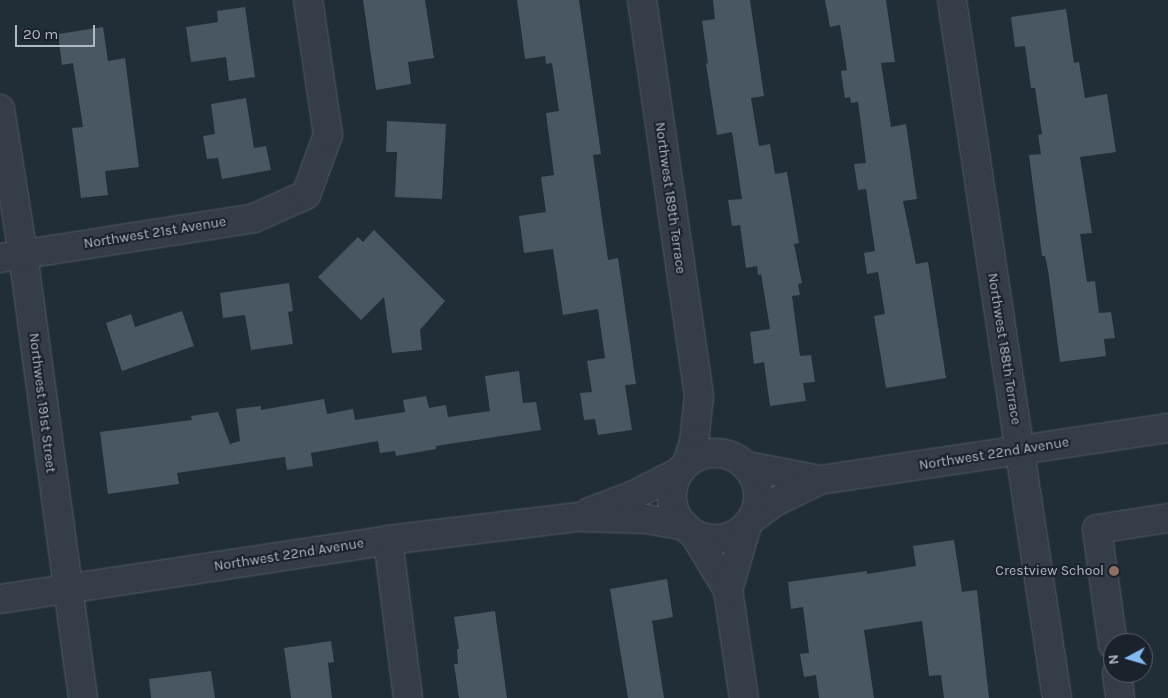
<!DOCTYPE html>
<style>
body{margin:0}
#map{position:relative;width:1168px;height:698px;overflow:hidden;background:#212d37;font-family:Karla,sans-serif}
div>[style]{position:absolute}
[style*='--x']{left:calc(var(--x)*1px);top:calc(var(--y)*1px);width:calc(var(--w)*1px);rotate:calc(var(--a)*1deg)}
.building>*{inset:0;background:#495763}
.roads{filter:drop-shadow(0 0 1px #525c65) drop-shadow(0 0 1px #525c65)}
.minor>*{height:28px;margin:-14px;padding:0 14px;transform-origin:14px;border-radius:14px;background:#353e48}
.minor>.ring{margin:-14px;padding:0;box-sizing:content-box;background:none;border:28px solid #353e48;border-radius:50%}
.dots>*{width:14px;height:14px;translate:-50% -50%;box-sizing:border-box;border:2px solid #1a232c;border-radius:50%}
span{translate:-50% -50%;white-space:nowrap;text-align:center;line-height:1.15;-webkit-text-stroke:4px #1a232c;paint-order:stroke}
.street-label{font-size:14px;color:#afb9c4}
.poi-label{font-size:14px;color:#afb9c4}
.right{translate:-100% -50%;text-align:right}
.north{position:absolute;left:1103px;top:633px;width:50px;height:50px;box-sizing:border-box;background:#1a232c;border:1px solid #565f69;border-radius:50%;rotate:264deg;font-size:14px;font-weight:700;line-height:20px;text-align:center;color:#afb9c4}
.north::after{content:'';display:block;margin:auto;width:18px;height:22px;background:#85bbf3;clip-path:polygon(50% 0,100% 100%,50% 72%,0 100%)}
.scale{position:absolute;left:15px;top:25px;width:80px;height:22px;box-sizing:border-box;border:2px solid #afb9c4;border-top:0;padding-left:6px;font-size:15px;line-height:18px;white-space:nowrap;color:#afb9c4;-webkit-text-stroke:4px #1a232c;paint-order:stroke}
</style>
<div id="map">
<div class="building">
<i style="clip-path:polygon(363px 0,425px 0,434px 58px,408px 62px,411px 84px,376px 90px)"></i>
<i style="clip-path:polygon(517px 0,579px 0,601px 154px,593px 155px,608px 260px,618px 258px,636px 384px,625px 385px,632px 430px,598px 435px,595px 419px,584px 420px,580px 393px,592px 392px,587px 361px,605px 358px,598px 309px,563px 315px,553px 249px,524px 253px,519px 216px,546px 212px,541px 177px,554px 175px,546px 113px,559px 111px,552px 63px,546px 64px,545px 56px,525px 59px)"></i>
<i style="clip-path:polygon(713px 0,750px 0,764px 96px,751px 98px,759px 146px,770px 144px,775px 174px,787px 172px,799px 243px,794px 244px,802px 283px,798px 284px,800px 295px,792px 296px,800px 356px,811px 355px,815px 382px,803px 383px,806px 401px,770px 406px,764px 362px,754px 364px,750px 332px,770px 329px,761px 274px,758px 275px,757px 266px,746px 268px,740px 225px,732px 226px,728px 200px,742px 199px,732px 132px,717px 135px,706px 64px,708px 63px,702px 21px,715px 19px)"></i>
<i style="clip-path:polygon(825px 0,886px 0,895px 62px,881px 63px,891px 127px,906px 124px,917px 199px,903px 201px,916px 264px,928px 262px,946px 378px,886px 388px,874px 316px,885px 314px,878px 272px,867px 274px,864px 253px,875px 251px,866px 189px,858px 190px,854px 164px,866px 163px,858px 102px,851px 103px,850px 97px,845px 98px,841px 71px,847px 70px,840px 25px,830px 27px)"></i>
<i style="clip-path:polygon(245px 7px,255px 77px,229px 81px,226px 57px,191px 62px,186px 27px,218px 22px,217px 11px)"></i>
<i style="clip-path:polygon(1066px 9px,1074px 63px,1079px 62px,1085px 98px,1107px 94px,1116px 152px,1080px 157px,1092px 233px,1080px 234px,1087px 282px,1095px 281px,1099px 313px,1111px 312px,1115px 338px,1104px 339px,1106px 356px,1060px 362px,1048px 270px,1045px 256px,1042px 256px,1029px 155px,1041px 154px,1038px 135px,1042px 134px,1035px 88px,1031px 88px,1025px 46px,1015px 47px,1011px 17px)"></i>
<i style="clip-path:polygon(103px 27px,108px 61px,125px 58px,139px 167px,105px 171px,108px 195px,81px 198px,72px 128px,83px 127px,73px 63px,62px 65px,58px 34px)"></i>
<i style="clip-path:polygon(246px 98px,254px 148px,266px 146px,271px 170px,222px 179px,218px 158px,207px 159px,203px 136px,215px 134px,211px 104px)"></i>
<i style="clip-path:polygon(387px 121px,446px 124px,442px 199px,395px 197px,397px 152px,386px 152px)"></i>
<i style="clip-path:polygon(374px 230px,445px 301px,420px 330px,422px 350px,392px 353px,384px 297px,361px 320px,318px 277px,358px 237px,363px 242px)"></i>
<i style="clip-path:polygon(289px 283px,293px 311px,288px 312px,293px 344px,251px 350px,245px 315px,223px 318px,220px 293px)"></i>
<i style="clip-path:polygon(182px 311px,194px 346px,122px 371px,106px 323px,131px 314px,135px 327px)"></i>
<i style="clip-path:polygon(519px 371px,523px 403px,536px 402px,541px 430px,436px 446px,436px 449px,396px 456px,395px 451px,380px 453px,378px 441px,311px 453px,313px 466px,287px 470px,285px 457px,177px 473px,179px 484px,108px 494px,100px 432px,192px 420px,191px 416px,218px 412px,230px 444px,240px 441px,236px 409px,261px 406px,261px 410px,324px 399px,327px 414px,353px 409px,355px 420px,405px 412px,403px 400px,426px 396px,429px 408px,446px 405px,448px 417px,490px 411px,485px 376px)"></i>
<i style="clip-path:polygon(954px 540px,962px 592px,977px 590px,989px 698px,944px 698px,941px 675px,929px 676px,922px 621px,864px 630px,874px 698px,819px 698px,816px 675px,804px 677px,800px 654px,809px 653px,803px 607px,791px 609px,788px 582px,867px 571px,867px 574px,916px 566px,913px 546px)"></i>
<i style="clip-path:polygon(667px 579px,673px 617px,652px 621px,664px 698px,628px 698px,610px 589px)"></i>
<i style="clip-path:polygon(495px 611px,507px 698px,459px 698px,454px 664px,458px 664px,457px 649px,459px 649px,454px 617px)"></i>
<i style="clip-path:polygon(331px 641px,334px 662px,328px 663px,332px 698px,291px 698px,284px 648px)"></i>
<i style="clip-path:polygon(211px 671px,215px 698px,151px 698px,149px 679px)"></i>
</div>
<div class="roads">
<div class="minor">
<i style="--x:642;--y:0;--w:400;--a:81.8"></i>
<i style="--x:699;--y:396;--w:46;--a:96.2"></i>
<i style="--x:694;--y:442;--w:22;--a:108"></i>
<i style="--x:952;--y:0;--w:706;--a:81.45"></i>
<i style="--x:0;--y:109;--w:147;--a:81"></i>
<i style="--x:23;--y:254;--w:448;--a:82.3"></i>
<i style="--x:0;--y:258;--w:257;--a:-8.9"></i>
<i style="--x:254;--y:218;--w:57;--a:-23.9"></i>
<i style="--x:306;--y:195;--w:64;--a:-69.9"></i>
<i style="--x:328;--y:135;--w:136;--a:-98.4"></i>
<i class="ring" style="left:672px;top:453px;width:58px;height:58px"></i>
<i style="--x:747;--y:466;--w:74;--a:10.9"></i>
<i style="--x:820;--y:480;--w:352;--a:-8.5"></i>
<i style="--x:589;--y:512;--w:48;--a:-20.7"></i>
<i style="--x:634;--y:495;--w:51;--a:-27.1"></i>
<i style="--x:753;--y:518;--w:27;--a:-36"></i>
<i style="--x:775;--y:502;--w:50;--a:-26.1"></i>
<i style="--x:694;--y:534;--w:66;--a:58.7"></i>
<i style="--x:728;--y:590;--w:109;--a:81.6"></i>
<i style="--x:388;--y:540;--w:159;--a:82.8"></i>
<i style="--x:728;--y:590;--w:68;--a:-73.7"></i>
<i style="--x:0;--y:599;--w:392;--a:-8.6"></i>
<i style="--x:388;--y:540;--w:192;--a:-6.9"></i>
<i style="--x:579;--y:517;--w:67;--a:1.7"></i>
<i style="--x:646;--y:519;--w:40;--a:10"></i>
<i style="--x:1113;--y:645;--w:117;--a:-97.9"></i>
<i style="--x:1097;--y:529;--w:72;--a:-8.8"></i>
<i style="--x:1117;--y:673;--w:25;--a:83"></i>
</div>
</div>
<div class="dots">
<i style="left:1114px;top:571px;background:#8d6e63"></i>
</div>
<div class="street-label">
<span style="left:670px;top:198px;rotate:82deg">Northwest 189th Terrace</span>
<span style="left:155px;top:233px;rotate:-9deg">Northwest 21st Avenue</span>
<span style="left:1004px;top:349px;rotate:81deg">Northwest 188th Terrace</span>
<span style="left:42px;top:403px;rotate:83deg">Northwest 191st Street</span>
<span style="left:994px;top:454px;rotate:-9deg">Northwest 22nd Avenue</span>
<span style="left:289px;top:555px;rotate:-9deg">Northwest 22nd Avenue</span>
</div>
<div class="poi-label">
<span class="right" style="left:1104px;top:571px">Crestview School</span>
</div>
<div class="north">N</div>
<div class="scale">20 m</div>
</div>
